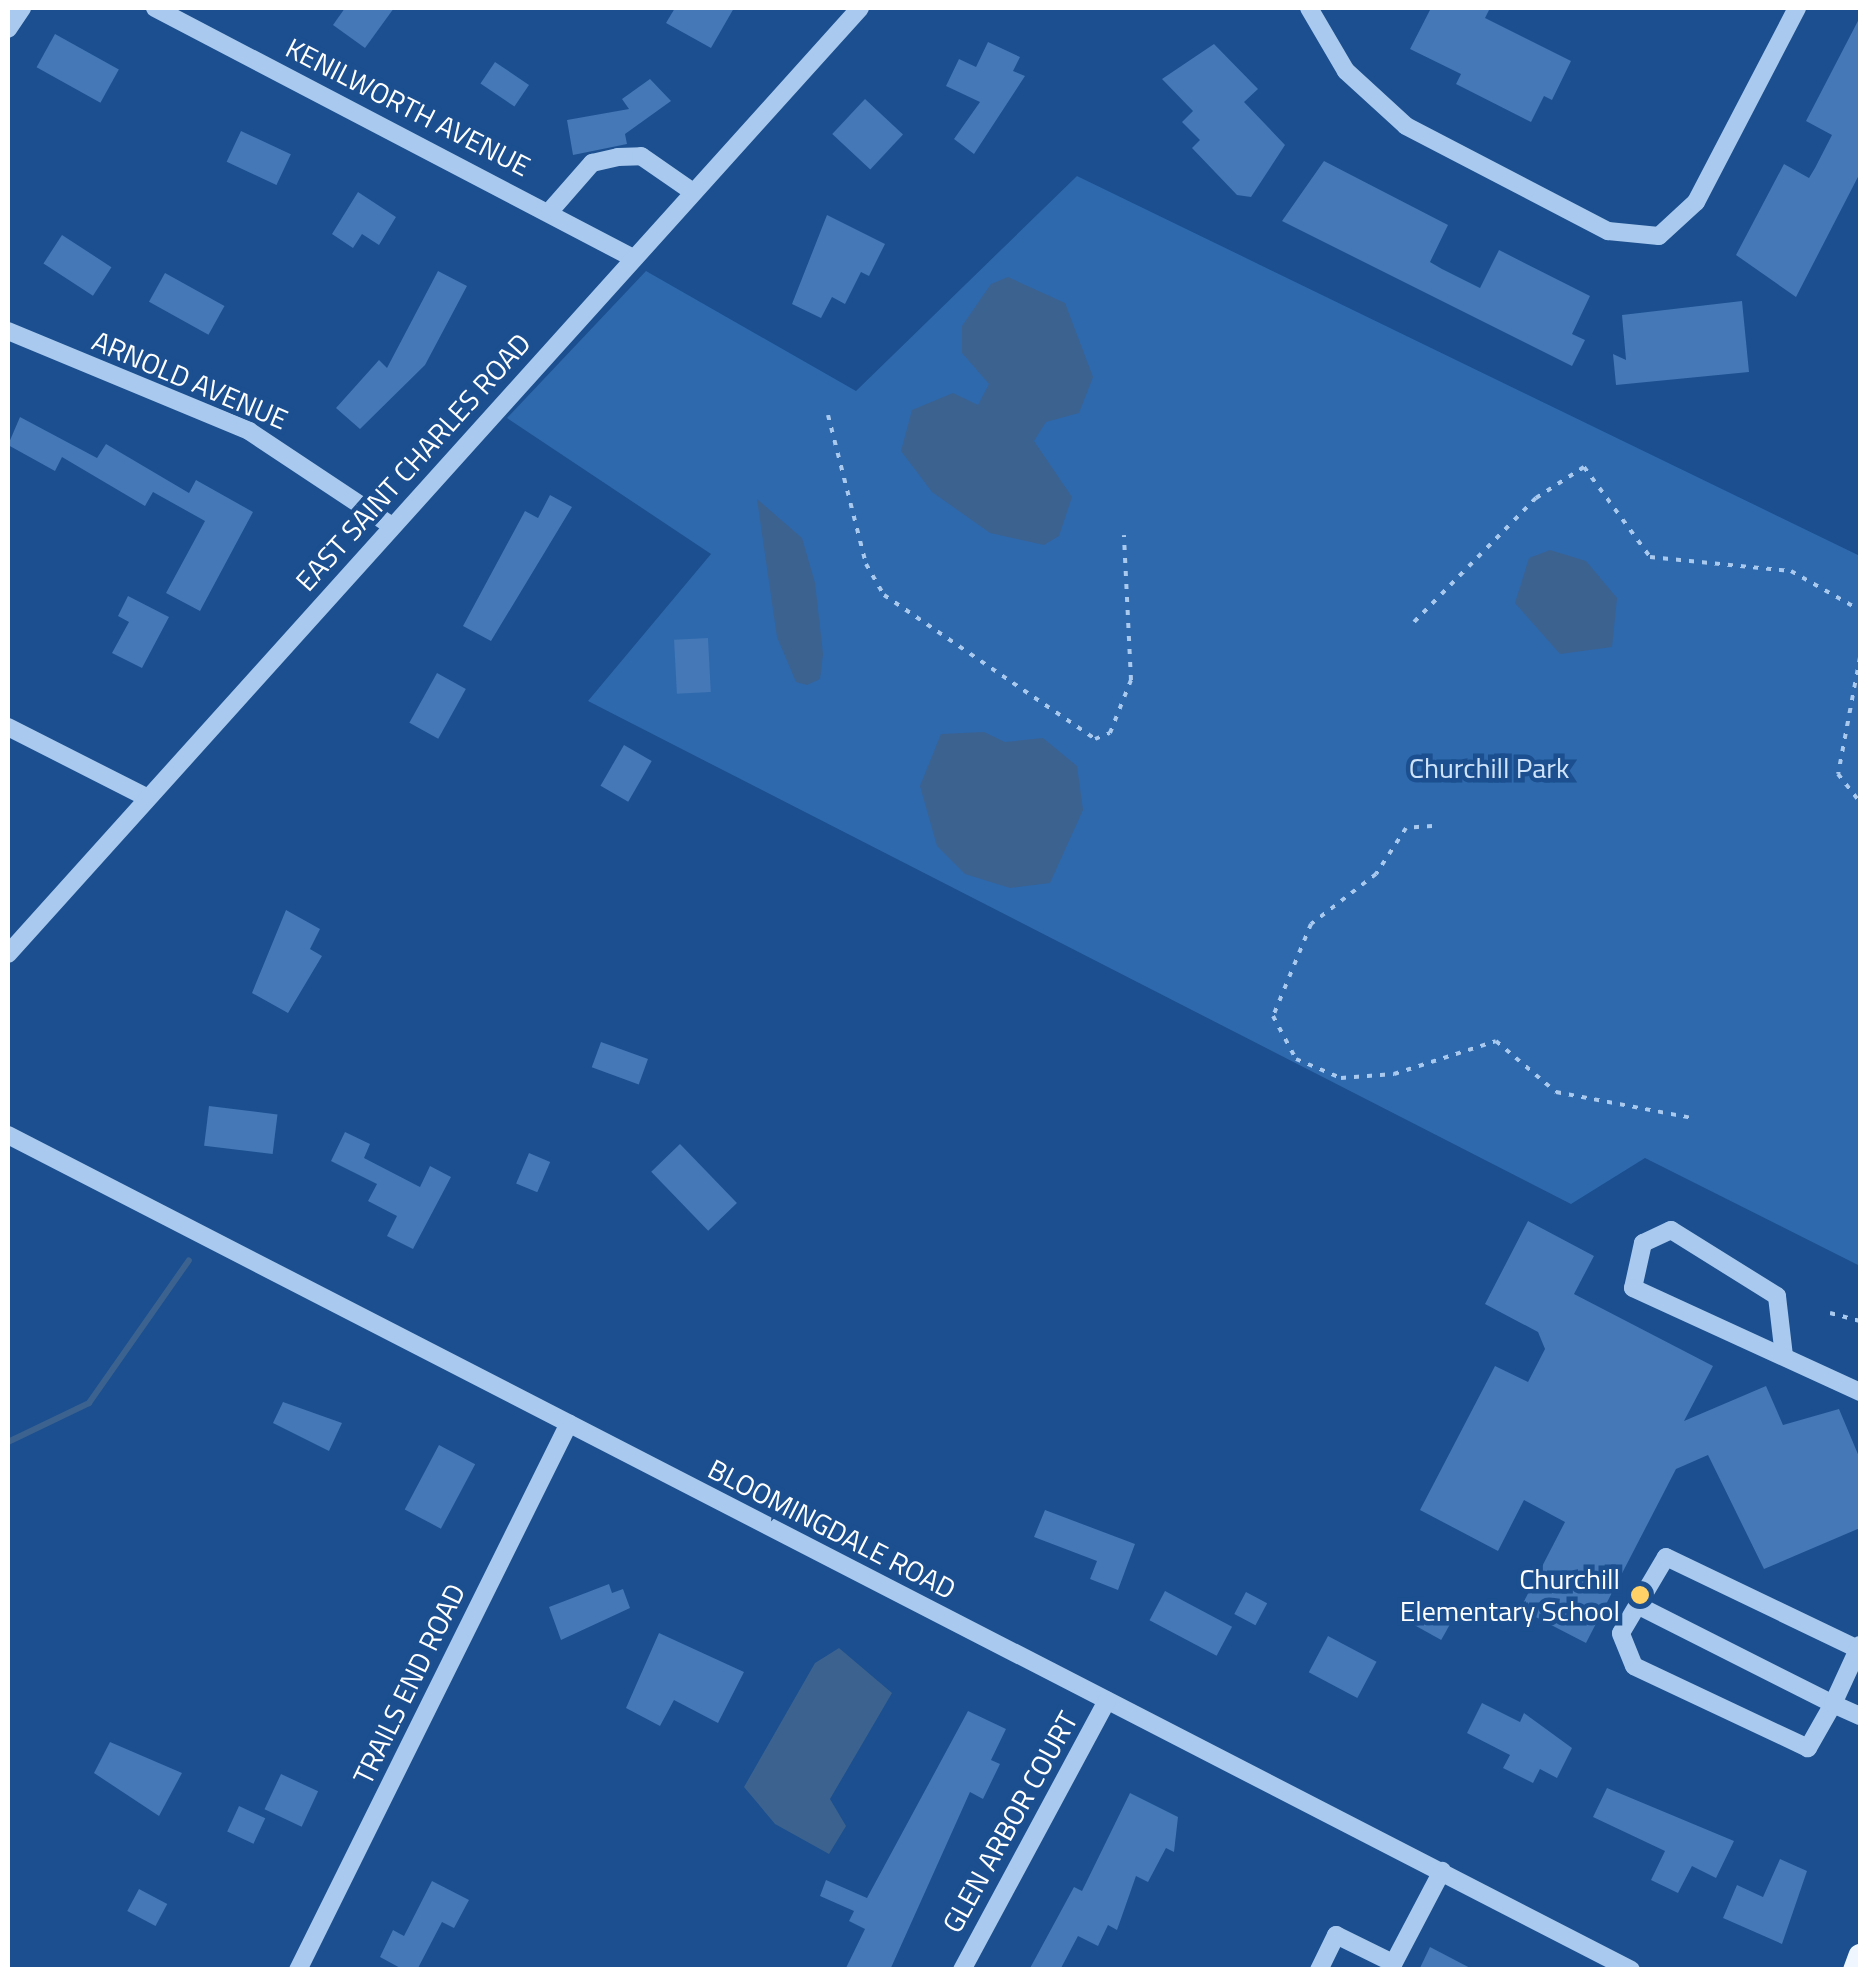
<!DOCTYPE html>
<style>
body{margin:0}
#map{position:relative;width:1868px;height:1977px;overflow:hidden;background:#1b4f8f;font-family:"Titillium Web",sans-serif}
div>[style]{position:absolute}
[style*='--x']{left:calc(var(--x)*1px);top:calc(var(--y)*1px);width:calc(var(--w)*1px);rotate:calc(var(--a)*1deg)}
.green>*{inset:0;background:#2e69ad}
.water>*{inset:0;background:#3c6290}
.stream>*{height:6px;margin:-3px;padding:0 3px;transform-origin:3px;border-radius:3px;background:#3c6290}
.building>*{inset:0;background:#4478b7;transform-origin:0 0}
.path>*{height:4px;margin-top:-2px;transform-origin:0;background:repeating-linear-gradient(90deg,#a9c9ee 0 5px,transparent 0 13px)}
.minor>*{height:18px;margin:-9px;padding:0 9px;transform-origin:9px;border-radius:9px;background:#a9c9ee}
.major>*{height:25px;margin:-12.5px;padding:0 12.5px;transform-origin:12.5px;border-radius:12.5px;background:#f0f6ff}
.dots>*{width:28px;height:28px;translate:-50% -50%;box-sizing:border-box;border:5px solid #1b4f8f;border-radius:50%}
span{translate:-50% -50%;white-space:nowrap;text-align:center;line-height:1.15;-webkit-text-stroke:9px #1b4f8f;paint-order:stroke}
.street-label{font-size:28px;color:#fff}
.park-label{font-size:28px;color:#cfe3fa}
.poi-label{font-size:28px;color:#fff}
.right{translate:-100% -50%;text-align:right}
.frame{position:absolute;inset:0;border:10px solid #fff;pointer-events:none}
</style>
<div id="map">
<div class="green">
<i style="clip-path:polygon(1077px 176px,1860px 556px,1860px 1266px,1645px 1158px,1571px 1204px,588px 701px,711px 554px,507px 418px,646px 271px,856px 391px)"></i>
</div>
<div class="water">
<i style="clip-path:polygon(1008px 277px,1065px 303px,1093px 377px,1079px 413px,1046px 422px,1034px 441px,1072px 497px,1059px 536px,1044px 545px,990px 533px,932px 492px,901px 451px,912px 410px,953px 393px,978px 405px,989px 384px,962px 353px,962px 326px,991px 284px)"></i>
<i style="clip-path:polygon(757px 499px,802px 538px,815px 583px,823px 654px,820px 679px,807px 685px,796px 682px,777px 637px)"></i>
<i style="clip-path:polygon(1550px 550px,1586px 561px,1617px 598px,1612px 647px,1560px 654px,1515px 603px,1529px 558px)"></i>
<i style="clip-path:polygon(984px 732px,1005px 742px,1043px 738px,1077px 766px,1083px 810px,1050px 883px,1010px 888px,965px 874px,937px 846px,920px 786px,941px 734px)"></i>
<i style="clip-path:polygon(839px 1648px,892px 1693px,830px 1799px,846px 1826px,829px 1854px,775px 1824px,744px 1787px,815px 1663px)"></i>
</div>
<div class="stream">
<i style="--x:8;--y:1442;--w:90;--a:-25.7"></i>
<i style="--x:89;--y:1403;--w:174;--a:-55"></i>
</div>
<div class="building">
<i style="clip-path:polygon(345px 8px,394px 8px,365px 48px,333px 25px)"></i>
<i style="clip-path:polygon(675px 8px,734px 8px,711px 48px,666px 23px)"></i>
<i style="clip-path:polygon(1431px 8px,1490px 8px,1485px 18px,1571px 61px,1552px 100px,1544px 96px,1531px 122px,1456px 84px,1461px 74px,1410px 49px)"></i>
<i style="clip-path:polygon(1860px 17px,1860px 173px,1796px 297px,1736px 255px,1784px 164px,1809px 178px,1815px 168px,1832px 135px,1806px 121px)"></i>
<i style="left:55px;top:34px;width:73px;height:38px;rotate:29deg"></i>
<i style="clip-path:polygon(988px 42px,1020px 57px,1013px 71px,1025px 76px,974px 154px,954px 139px,980px 102px,946px 86px,959px 59px,976px 67px)"></i>
<i style="clip-path:polygon(1214px 44px,1258px 89px,1244px 102px,1285px 145px,1251px 197px,1237px 195px,1192px 148px,1200px 140px,1182px 122px,1193px 111px,1162px 79px)"></i>
<i style="left:495px;top:62px;width:41px;height:26px;rotate:34deg"></i>
<i style="clip-path:polygon(650px 79px,671px 101px,625px 134px,627px 144px,573px 155px,567px 120px,629px 109px,622px 99px)"></i>
<i style="left:865px;top:99px;width:52px;height:48px;rotate:43deg"></i>
<i style="left:241px;top:131px;width:55px;height:34px;rotate:25deg"></i>
<i style="clip-path:polygon(1324px 161px,1448px 225px,1430px 262px,1442px 269px,1480px 288px,1499px 250px,1590px 296px,1572px 334px,1585px 340px,1572px 366px,1282px 221px)"></i>
<i style="clip-path:polygon(358px 192px,396px 217px,379px 245px,362px 234px,353px 248px,332px 234px)"></i>
<i style="clip-path:polygon(827px 215px,885px 244px,869px 276px,861px 272px,845px 304px,832px 297px,821px 318px,792px 304px)"></i>
<i style="left:62px;top:235px;width:59px;height:34px;rotate:33deg"></i>
<i style="clip-path:polygon(438px 271px,467px 286px,425px 365px,360px 429px,336px 408px,379px 360px,387px 368px)"></i>
<i style="left:165px;top:273px;width:68px;height:33px;rotate:29deg"></i>
<i style="clip-path:polygon(1742px 301px,1749px 372px,1616px 385px,1613px 354px,1626px 360px,1622px 315px)"></i>
<i style="clip-path:polygon(20px 417px,97px 458px,106px 444px,189px 493px,196px 480px,253px 512px,200px 611px,166px 593px,205px 521px,153px 492px,145px 506px,62px 457px,55px 471px,8px 445px)"></i>
<i style="clip-path:polygon(550px 495px,572px 507px,491px 641px,463px 626px,525px 511px,538px 518px)"></i>
<i style="clip-path:polygon(128px 596px,169px 617px,142px 668px,112px 653px,129px 622px,118px 616px)"></i>
<i style="left:708px;top:638px;width:54px;height:34px;rotate:87deg"></i>
<i style="left:437px;top:673px;width:33px;height:57px;rotate:29deg"></i>
<i style="left:624px;top:745px;width:32px;height:47px;rotate:30deg"></i>
<i style="clip-path:polygon(286px 910px,320px 929px,310px 949px,322px 956px,288px 1013px,252px 993px)"></i>
<i style="left:601px;top:1042px;width:50px;height:27px;rotate:20deg"></i>
<i style="left:209px;top:1106px;width:69px;height:40px;rotate:7deg"></i>
<i style="clip-path:polygon(345px 1132px,370px 1144px,364px 1158px,420px 1187px,430px 1166px,451px 1177px,413px 1249px,387px 1236px,397px 1216px,368px 1201px,377px 1184px,331px 1161px)"></i>
<i style="left:680px;top:1144px;width:82px;height:40px;rotate:46deg"></i>
<i style="left:529px;top:1153px;width:23px;height:33px;rotate:23deg"></i>
<i style="clip-path:polygon(1528px 1221px,1594px 1256px,1574px 1294px,1713px 1366px,1684px 1421px,1766px 1386px,1783px 1425px,1839px 1409px,1860px 1459px,1860px 1528px,1764px 1569px,1708px 1455px,1676px 1469px,1586px 1643px,1520px 1609px,1565px 1522px,1524px 1500px,1498px 1551px,1420px 1510px,1495px 1366px,1528px 1382px,1545px 1349px,1538px 1332px,1485px 1304px)"></i>
<i style="clip-path:polygon(283px 1402px,342px 1423px,329px 1451px,273px 1423px)"></i>
<i style="left:439px;top:1445px;width:41px;height:73px;rotate:28deg"></i>
<i style="clip-path:polygon(1045px 1510px,1135px 1544px,1118px 1590px,1090px 1579px,1097px 1561px,1034px 1537px)"></i>
<i style="clip-path:polygon(609px 1584px,612px 1593px,623px 1589px,630px 1608px,561px 1640px,549px 1607px)"></i>
<i style="left:1165px;top:1591px;width:76px;height:33px;rotate:28deg"></i>
<i style="left:1246px;top:1592px;width:24px;height:25px;rotate:28deg"></i>
<i style="left:1420px;top:1602px;width:37px;height:23px;rotate:29deg"></i>
<i style="clip-path:polygon(659px 1633px,744px 1672px,718px 1723px,674px 1700px,660px 1726px,626px 1708px)"></i>
<i style="left:1328px;top:1636px;width:55px;height:41px;rotate:28deg"></i>
<i style="clip-path:polygon(1482px 1703px,1520px 1722px,1524px 1713px,1572px 1748px,1557px 1778px,1540px 1769px,1533px 1783px,1503px 1768px,1510px 1755px,1467px 1733px)"></i>
<i style="clip-path:polygon(968px 1711px,1006px 1729px,991px 1760px,1000px 1764px,983px 1799px,970px 1792px,890px 1970px,845px 1970px,865px 1929px,849px 1921px,854px 1911px,820px 1896px,826px 1880px,867px 1898px)"></i>
<i style="clip-path:polygon(110px 1742px,182px 1773px,159px 1816px,94px 1773px)"></i>
<i style="left:281px;top:1774px;width:41px;height:39px;rotate:25deg"></i>
<i style="clip-path:polygon(1607px 1788px,1734px 1841px,1716px 1878px,1692px 1866px,1678px 1893px,1651px 1880px,1665px 1851px,1593px 1817px)"></i>
<i style="clip-path:polygon(1130px 1793px,1178px 1817px,1174px 1852px,1166px 1848px,1148px 1882px,1136px 1876px,1117px 1930px,1108px 1925px,1098px 1946px,1078px 1936px,1060px 1970px,1029px 1970px,1074px 1887px,1082px 1891px)"></i>
<i style="left:239px;top:1806px;width:29px;height:28px;rotate:25deg"></i>
<i style="clip-path:polygon(1780px 1859px,1807px 1871px,1782px 1944px,1723px 1918px,1737px 1885px,1763px 1897px)"></i>
<i style="clip-path:polygon(432px 1881px,469px 1900px,454px 1928px,442px 1922px,417px 1970px,404px 1970px,380px 1957px,393px 1930px,404px 1936px)"></i>
<i style="left:139px;top:1889px;width:32px;height:25px;rotate:28deg"></i>
<i style="clip-path:polygon(1430px 1947px,1474px 1970px,1419px 1970px)"></i>
</div>
<div class="path">
<i style="--x:828;--y:415;--w:154;--a:75.7"></i>
<i style="--x:866;--y:564;--w:36;--a:60"></i>
<i style="--x:884;--y:595;--w:255;--a:34.3"></i>
<i style="--x:1095;--y:739;--w:16;--a:-22"></i>
<i style="--x:1110;--y:733;--w:57;--a:-68.4"></i>
<i style="--x:1131;--y:680;--w:145;--a:-92.8"></i>
<i style="--x:1414;--y:622;--w:174;--a:-45.5"></i>
<i style="--x:1536;--y:498;--w:57;--a:-32.9"></i>
<i style="--x:1584;--y:467;--w:112;--a:53.7"></i>
<i style="--x:1650;--y:557;--w:142;--a:5.7"></i>
<i style="--x:1791;--y:571;--w:79;--a:29.5"></i>
<i style="--x:1860;--y:657;--w:119;--a:100.6"></i>
<i style="--x:1838;--y:774;--w:36;--a:52"></i>
<i style="--x:1432;--y:826;--w:26;--a:176"></i>
<i style="--x:1406;--y:828;--w:55;--a:123.1"></i>
<i style="--x:1376;--y:874;--w:82;--a:142.4"></i>
<i style="--x:1311;--y:924;--w:100;--a:112.4"></i>
<i style="--x:1273;--y:1016;--w:49;--a:61.9"></i>
<i style="--x:1296;--y:1059;--w:49;--a:22.9"></i>
<i style="--x:1341;--y:1078;--w:53;--a:-4.3"></i>
<i style="--x:1394;--y:1074;--w:107;--a:-17.9"></i>
<i style="--x:1496;--y:1041;--w:79;--a:40.4"></i>
<i style="--x:1556;--y:1092;--w:138;--a:10.8"></i>
<i style="--x:1830;--y:1313;--w:31;--a:15"></i>
</div>
<div class="minor">
<i style="--x:155;--y:8;--w:539;--a:27.61"></i>
<i style="--x:1309;--y:8;--w:73;--a:59.6"></i>
<i style="--x:1346;--y:71;--w:81;--a:42.5"></i>
<i style="--x:1406;--y:126;--w:228;--a:27.5"></i>
<i style="--x:1608;--y:231;--w:51;--a:5.6"></i>
<i style="--x:1659;--y:236;--w:50;--a:-42.6"></i>
<i style="--x:1696;--y:202;--w:219;--a:-62.5"></i>
<i style="--x:8;--y:29;--w:25;--a:-56"></i>
<i style="--x:550;--y:211;--w:64;--a:-48.8"></i>
<i style="--x:592;--y:163;--w:27;--a:-13"></i>
<i style="--x:618;--y:157;--w:23;--a:-2"></i>
<i style="--x:641;--y:156;--w:63;--a:34.7"></i>
<i style="--x:8;--y:331;--w:261;--a:22.5"></i>
<i style="--x:249;--y:431;--w:172;--a:33.6"></i>
<i style="--x:8;--y:727;--w:155;--a:26.9"></i>
<i style="--x:8;--y:954;--w:1273;--a:-47.99"></i>
<i style="--x:8;--y:1135;--w:1825;--a:27.22"></i>
<i style="--x:1784;--y:1356;--w:60;--a:-96.7"></i>
<i style="--x:1777;--y:1296;--w:125;--a:-148.1"></i>
<i style="--x:1671;--y:1230;--w:31;--a:155"></i>
<i style="--x:1643;--y:1243;--w:46;--a:102.5"></i>
<i style="--x:1633;--y:1288;--w:250;--a:24.6"></i>
<i style="--x:1639;--y:1606;--w:217;--a:26.8"></i>
<i style="--x:1833;--y:1704;--w:51;--a:119.6"></i>
<i style="--x:1808;--y:1748;--w:192;--a:-154.8"></i>
<i style="--x:1634;--y:1666;--w:35;--a:-112"></i>
<i style="--x:1621;--y:1633;--w:88;--a:-59.4"></i>
<i style="--x:1666;--y:1557;--w:213;--a:25.6"></i>
<i style="--x:1860;--y:1645;--w:65;--a:114.6"></i>
<i style="--x:1833;--y:1704;--w:30;--a:24"></i>
<i style="--x:298;--y:1970;--w:610;--a:-63.64"></i>
<i style="--x:962;--y:1970;--w:306;--a:-61.7"></i>
<i style="--x:1319;--y:1970;--w:39;--a:-64"></i>
<i style="--x:1336;--y:1935;--w:64;--a:26.2"></i>
<i style="--x:1390;--y:1970;--w:112;--a:-62.3"></i>
</div>
<div class="major">
<i style="--x:1855;--y:1970;--w:15;--a:-70"></i>
</div>
<div class="dots">
<i style="left:1640px;top:1595px;background:#ffd166"></i>
</div>
<div class="street-label">
<span style="left:408px;top:107px;rotate:27deg">KENILWORTH AVENUE</span>
<span style="left:190px;top:380px;rotate:23deg">ARNOLD AVENUE</span>
<span style="left:413px;top:462px;rotate:-48deg">EAST SAINT CHARLES ROAD</span>
<span style="left:832px;top:1529px;rotate:27deg">BLOOMINGDALE ROAD</span>
<span style="left:409px;top:1684px;rotate:-64deg">TRAILS END ROAD</span>
<span style="left:1010px;top:1822px;rotate:-61deg">GLEN ARBOR COURT</span>
</div>
<div class="park-label">
<span style="left:1489px;top:768px">Churchill Park</span>
</div>
<div class="poi-label">
<span class="right" style="left:1620px;top:1595px">Churchill<br>Elementary School</span>
</div>
<div class="frame"></div>
</div>
